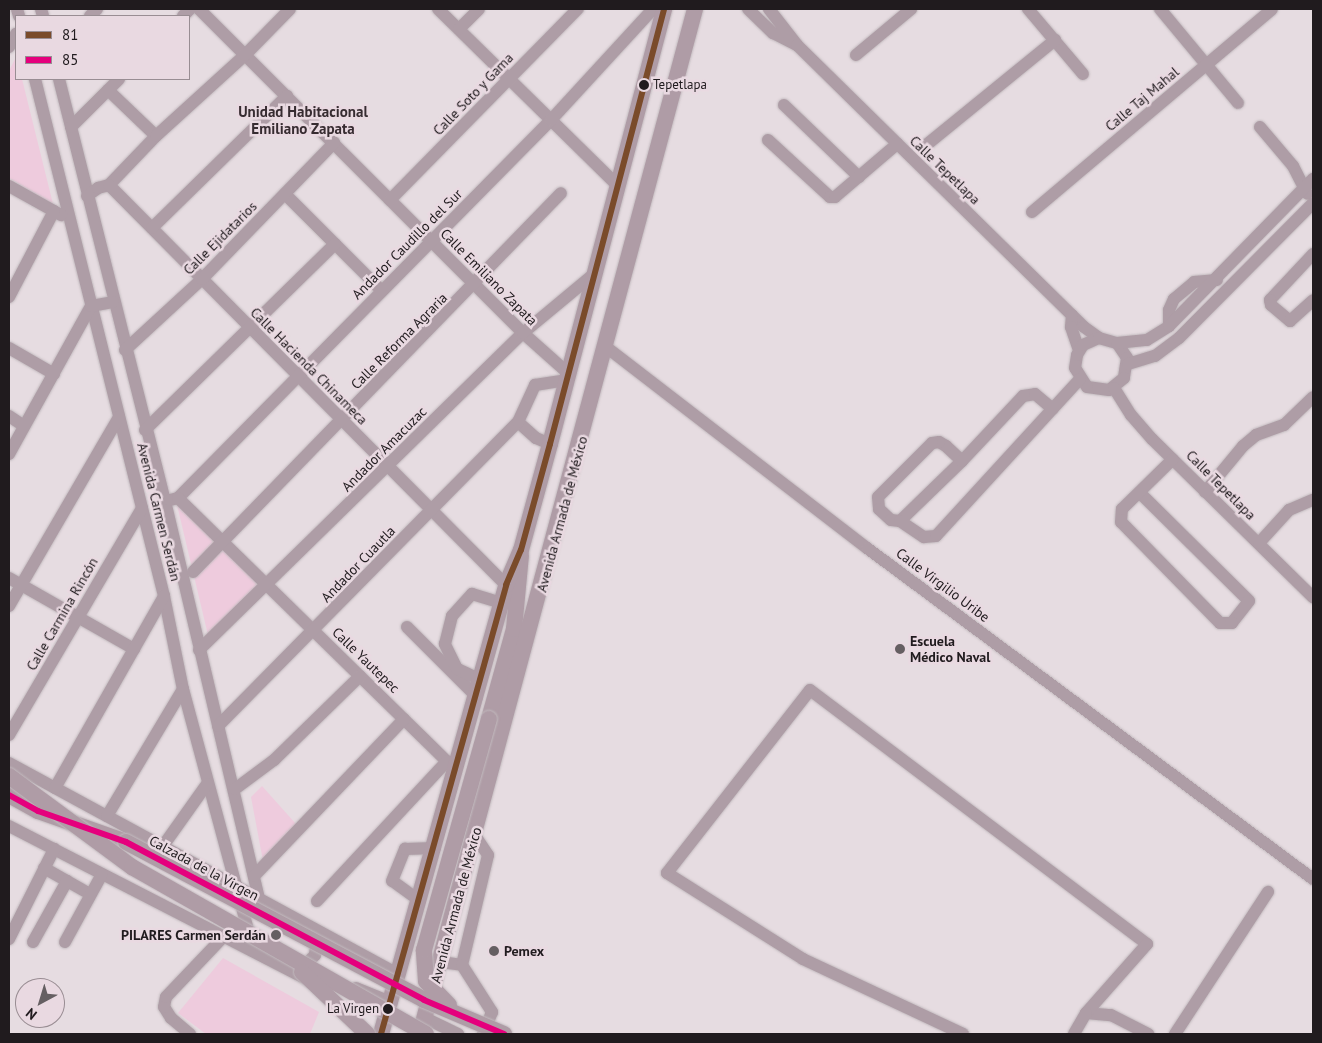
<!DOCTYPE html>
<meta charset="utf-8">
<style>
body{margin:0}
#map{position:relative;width:1322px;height:1043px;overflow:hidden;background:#e6dce1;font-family:"PT Sans",sans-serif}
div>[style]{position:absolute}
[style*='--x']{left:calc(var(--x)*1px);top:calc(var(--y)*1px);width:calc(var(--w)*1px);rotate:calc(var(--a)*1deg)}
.green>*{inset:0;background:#eecbdd}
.roads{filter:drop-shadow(0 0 1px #c2babe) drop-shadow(0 0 1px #c2babe)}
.minor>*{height:12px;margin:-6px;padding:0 6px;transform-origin:6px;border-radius:6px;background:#ae9da6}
.major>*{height:16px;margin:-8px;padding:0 8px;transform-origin:8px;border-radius:8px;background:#af9ca6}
.bridges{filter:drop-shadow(0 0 1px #c2babe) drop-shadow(0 0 1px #c2babe)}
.major-bridge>*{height:16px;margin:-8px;padding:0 8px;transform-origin:8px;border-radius:8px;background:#af9ca6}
.bus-1>*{height:6px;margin:-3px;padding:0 3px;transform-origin:3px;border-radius:3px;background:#7a4b2a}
.bus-2>*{height:6px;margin:-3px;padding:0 3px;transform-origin:3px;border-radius:3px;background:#e5007d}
.dots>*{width:14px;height:14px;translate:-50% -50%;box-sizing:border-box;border:2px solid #e9d9e1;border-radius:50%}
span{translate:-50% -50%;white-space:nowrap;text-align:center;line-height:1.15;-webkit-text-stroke:5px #e9d9e1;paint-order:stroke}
.bus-label{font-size:13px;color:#201b1e}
.left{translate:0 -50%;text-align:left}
.right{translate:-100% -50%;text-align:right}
.street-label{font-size:14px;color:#201b1e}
.poi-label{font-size:14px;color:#201b1e;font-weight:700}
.neighbourhood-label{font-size:15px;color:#372c31;font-weight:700}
.frame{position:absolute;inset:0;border:10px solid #201b1e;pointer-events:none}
.legend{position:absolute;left:15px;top:15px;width:175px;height:65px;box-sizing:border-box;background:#e9d9e1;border:1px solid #998d93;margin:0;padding:6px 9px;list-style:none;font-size:15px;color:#201b1e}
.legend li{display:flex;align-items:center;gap:10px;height:25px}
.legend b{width:25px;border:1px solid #998d93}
.north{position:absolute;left:15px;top:978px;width:50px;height:50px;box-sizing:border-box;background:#e9d9e1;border:1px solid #998d93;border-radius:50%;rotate:219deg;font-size:14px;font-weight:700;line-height:20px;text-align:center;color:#201b1e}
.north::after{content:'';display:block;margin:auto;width:18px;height:22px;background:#655f62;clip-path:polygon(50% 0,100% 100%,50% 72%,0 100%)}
</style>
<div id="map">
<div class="green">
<i style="clip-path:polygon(16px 57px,16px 79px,22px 79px,53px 204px,9px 178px,9px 71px)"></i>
<i style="clip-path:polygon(177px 505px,263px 584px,208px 635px,193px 572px)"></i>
<i style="clip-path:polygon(262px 786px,296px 824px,263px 861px,251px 797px)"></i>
<i style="clip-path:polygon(223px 958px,319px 1012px,310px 1034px,206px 1034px,178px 1013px)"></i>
</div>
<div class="roads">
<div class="minor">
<i style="--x:17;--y:9;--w:7;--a:74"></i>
<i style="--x:41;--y:9;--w:7;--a:74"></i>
<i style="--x:199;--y:9;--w:458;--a:45"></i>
<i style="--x:523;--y:333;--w:62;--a:41.7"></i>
<i style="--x:438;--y:9;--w:252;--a:44.5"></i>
<i style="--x:748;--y:9;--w:35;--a:44"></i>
<i style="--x:773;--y:33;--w:27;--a:27"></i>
<i style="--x:769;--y:9;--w:46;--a:52.1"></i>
<i style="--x:797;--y:45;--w:402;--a:44.5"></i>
<i style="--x:1084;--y:327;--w:19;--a:36"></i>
<i style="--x:1028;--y:9;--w:85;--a:49.8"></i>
<i style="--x:1160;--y:9;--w:122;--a:50.3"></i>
<i style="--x:90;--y:16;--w:10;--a:-45"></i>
<i style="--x:183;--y:16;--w:10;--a:-45"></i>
<i style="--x:459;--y:29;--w:28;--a:-45"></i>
<i style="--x:9;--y:47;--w:15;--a:-62"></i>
<i style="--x:856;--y:55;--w:72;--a:-39.9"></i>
<i style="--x:35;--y:79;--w:533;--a:75.99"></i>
<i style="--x:164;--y:596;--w:95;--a:78.5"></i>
<i style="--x:183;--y:689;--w:272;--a:74.9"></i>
<i style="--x:59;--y:79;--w:435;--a:75.9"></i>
<i style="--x:165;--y:501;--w:408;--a:76.7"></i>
<i style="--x:108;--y:90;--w:66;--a:43.8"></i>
<i style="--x:784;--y:105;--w:104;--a:43.8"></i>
<i style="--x:71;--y:127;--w:68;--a:-45"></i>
<i style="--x:1260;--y:127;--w:51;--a:49.8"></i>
<i style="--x:1293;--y:166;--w:31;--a:63"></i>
<i style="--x:768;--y:140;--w:84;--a:42.6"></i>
<i style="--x:830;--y:197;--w:5;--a:0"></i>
<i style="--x:835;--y:197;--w:82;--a:-40.5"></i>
<i style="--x:925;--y:146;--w:168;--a:-39.2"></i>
<i style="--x:109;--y:185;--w:68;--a:-46.2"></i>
<i style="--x:156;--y:136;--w:120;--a:-42.3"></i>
<i style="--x:245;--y:55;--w:64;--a:-45.6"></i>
<i style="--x:9;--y:186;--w:60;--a:29.1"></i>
<i style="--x:285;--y:194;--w:137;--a:45"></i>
<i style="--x:87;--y:196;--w:14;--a:-36"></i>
<i style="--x:98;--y:188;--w:11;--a:-15"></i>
<i style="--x:109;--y:185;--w:564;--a:45.22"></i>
<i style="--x:390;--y:200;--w:268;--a:-45.5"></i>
<i style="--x:1032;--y:212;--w:314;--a:-40.2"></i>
<i style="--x:152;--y:228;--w:189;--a:-44.4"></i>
<i style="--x:1313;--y:254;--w:63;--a:133.1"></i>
<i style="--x:1270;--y:300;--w:5;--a:79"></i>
<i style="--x:1271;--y:305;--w:25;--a:40"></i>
<i style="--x:1290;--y:321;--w:31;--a:-42"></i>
<i style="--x:9;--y:297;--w:97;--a:-62.4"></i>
<i style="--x:1072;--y:315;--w:12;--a:95"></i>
<i style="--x:1071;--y:327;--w:24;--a:71"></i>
<i style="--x:1169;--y:326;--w:16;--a:-90"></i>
<i style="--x:1169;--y:310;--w:12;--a:-66"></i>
<i style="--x:1174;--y:299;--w:26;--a:-40"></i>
<i style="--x:1194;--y:282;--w:23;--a:-5"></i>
<i style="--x:1117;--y:343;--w:18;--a:56"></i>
<i style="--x:1127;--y:358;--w:20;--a:99"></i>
<i style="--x:1124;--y:378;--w:19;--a:141"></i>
<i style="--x:1109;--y:390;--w:22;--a:-172"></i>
<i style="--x:1087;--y:387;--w:22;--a:-122"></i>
<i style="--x:1075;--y:368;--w:13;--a:-81"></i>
<i style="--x:1077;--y:355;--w:12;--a:-59"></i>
<i style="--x:1083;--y:345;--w:17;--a:-24"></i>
<i style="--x:1099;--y:338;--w:19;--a:16"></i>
<i style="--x:1117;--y:343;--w:30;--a:-6"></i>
<i style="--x:1147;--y:340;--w:26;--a:-32"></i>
<i style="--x:1169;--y:326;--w:206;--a:-45.6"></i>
<i style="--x:606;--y:347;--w:329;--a:37.6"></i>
<i style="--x:867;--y:548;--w:555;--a:36.58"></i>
<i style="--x:9;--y:348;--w:52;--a:30"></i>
<i style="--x:125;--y:350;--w:105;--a:-42.7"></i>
<i style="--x:202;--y:279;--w:190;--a:-45.9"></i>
<i style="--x:1128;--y:364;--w:28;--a:-17"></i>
<i style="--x:1155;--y:356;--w:30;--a:-37"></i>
<i style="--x:1179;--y:338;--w:190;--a:-45.2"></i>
<i style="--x:1114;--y:388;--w:32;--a:58"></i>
<i style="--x:1131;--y:415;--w:32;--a:49"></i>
<i style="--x:1152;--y:439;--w:226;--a:44.5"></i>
<i style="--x:9;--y:416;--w:18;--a:34"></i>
<i style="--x:518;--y:422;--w:24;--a:42"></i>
<i style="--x:536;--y:438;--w:15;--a:23"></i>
<i style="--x:145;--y:430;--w:266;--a:-44.4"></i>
<i style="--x:9;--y:454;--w:169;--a:-61"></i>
<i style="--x:91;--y:306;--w:22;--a:-10"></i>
<i style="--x:962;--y:461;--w:22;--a:-137"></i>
<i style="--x:946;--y:446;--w:8;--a:-150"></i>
<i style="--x:939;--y:442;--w:7;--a:172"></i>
<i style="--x:932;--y:443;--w:76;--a:135"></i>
<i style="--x:878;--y:497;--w:12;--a:85"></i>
<i style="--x:879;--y:509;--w:16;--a:43"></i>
<i style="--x:891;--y:520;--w:9;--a:6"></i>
<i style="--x:900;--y:521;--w:86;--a:-44.1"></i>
<i style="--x:962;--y:461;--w:89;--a:-46.8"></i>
<i style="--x:1023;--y:396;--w:12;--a:-9"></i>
<i style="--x:1035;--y:394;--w:23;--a:40"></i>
<i style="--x:1205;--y:492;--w:60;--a:-50.4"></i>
<i style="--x:1243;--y:446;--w:17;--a:-40"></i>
<i style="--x:1256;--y:435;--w:30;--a:-20"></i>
<i style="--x:1284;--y:425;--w:40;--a:-44"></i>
<i style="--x:1140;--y:493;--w:153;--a:44.7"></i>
<i style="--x:1249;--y:601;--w:28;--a:128"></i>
<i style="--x:1232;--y:623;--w:12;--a:180"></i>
<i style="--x:1220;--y:623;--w:141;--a:-134.4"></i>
<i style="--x:1121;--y:522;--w:13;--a:-86"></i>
<i style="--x:1122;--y:509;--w:71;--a:-44.4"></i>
<i style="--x:178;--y:498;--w:531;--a:-45.38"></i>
<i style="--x:551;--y:120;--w:151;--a:-47.4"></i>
<i style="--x:170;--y:500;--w:8;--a:-14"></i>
<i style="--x:178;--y:498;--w:389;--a:44.4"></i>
<i style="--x:900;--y:521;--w:29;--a:34"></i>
<i style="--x:924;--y:537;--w:12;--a:-5"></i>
<i style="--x:936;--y:536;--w:213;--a:-47.5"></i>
<i style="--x:1259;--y:543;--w:45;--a:-47.7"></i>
<i style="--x:1289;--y:510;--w:26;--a:-23"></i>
<i style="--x:193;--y:572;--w:528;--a:-45.84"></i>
<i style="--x:9;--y:578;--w:144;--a:29.6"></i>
<i style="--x:9;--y:606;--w:219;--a:-59.8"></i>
<i style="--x:407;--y:627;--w:99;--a:45"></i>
<i style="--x:199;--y:650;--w:453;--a:-44.4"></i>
<i style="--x:523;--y:333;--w:92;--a:-39.7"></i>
<i style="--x:481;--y:680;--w:26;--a:-155"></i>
<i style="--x:457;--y:669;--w:28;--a:-116"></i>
<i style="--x:445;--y:644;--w:29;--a:-76"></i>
<i style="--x:452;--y:616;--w:30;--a:-48"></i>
<i style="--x:472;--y:594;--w:31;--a:17"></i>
<i style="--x:218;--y:726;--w:427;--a:-45.4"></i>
<i style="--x:518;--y:422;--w:41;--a:-65.3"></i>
<i style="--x:535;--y:385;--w:33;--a:-9"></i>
<i style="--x:9;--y:735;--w:263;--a:-59.6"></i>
<i style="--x:9;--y:763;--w:444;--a:28.5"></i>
<i style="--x:55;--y:788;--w:221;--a:-60.4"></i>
<i style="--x:235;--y:789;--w:49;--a:-36.6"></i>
<i style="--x:274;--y:760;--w:120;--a:-44.3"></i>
<i style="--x:107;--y:816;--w:148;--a:-59.1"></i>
<i style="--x:9;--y:826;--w:337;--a:27.2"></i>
<i style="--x:163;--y:846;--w:76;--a:-54.6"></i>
<i style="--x:44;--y:868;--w:53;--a:29.5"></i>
<i style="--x:254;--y:876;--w:217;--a:-46.3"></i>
<i style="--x:317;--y:901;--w:191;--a:-47.1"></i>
<i style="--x:420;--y:901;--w:34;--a:-144"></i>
<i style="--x:392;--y:881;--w:35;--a:-68"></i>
<i style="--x:405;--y:849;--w:30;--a:-2"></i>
<i style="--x:9;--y:939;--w:101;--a:-63.4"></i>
<i style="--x:33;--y:942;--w:70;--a:-60.9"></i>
<i style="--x:65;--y:942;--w:77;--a:-61.4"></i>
<i style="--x:441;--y:962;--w:21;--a:8"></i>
<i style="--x:462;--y:965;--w:113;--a:-76.7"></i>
<i style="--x:488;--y:855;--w:23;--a:-124"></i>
<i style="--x:462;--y:965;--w:56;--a:57.4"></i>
<i style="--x:492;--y:1012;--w:24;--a:112"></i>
<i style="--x:300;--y:970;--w:21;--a:-45"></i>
<i style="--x:315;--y:955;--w:10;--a:-84"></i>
<i style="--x:316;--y:945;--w:10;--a:-119"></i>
<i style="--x:356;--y:988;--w:38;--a:22"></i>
<i style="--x:1086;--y:1013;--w:25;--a:5"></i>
<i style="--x:1111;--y:1015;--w:42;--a:27.2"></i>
<i style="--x:425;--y:1018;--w:37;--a:26"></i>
<i style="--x:190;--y:1034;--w:25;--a:-140"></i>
<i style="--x:171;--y:1018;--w:13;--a:-122"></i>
<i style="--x:164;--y:1007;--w:10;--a:-79"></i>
<i style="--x:166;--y:997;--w:84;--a:-46.4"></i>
<i style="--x:963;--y:1034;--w:177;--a:-154.9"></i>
<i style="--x:803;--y:959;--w:161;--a:-147.7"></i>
<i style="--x:667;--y:873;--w:232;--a:-52"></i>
<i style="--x:810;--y:690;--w:422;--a:37"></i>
<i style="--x:1147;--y:944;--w:92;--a:131.5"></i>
<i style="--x:1086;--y:1013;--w:24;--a:120"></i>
<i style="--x:1175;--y:1034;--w:170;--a:-56.8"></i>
</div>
<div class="major">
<i style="--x:489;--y:719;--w:93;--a:-74.5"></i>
<i style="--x:514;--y:629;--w:74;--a:-84.6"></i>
<i style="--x:9;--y:795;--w:33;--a:29"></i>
<i style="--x:38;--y:811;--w:93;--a:19.4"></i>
<i style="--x:381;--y:1034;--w:466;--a:-74.4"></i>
<i style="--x:506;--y:585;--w:38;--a:-67"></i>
<i style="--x:521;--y:550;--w:110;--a:-74.7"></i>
<i style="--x:550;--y:444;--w:450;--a:-75.3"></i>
<i style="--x:420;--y:1034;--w:1061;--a:-74.98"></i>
</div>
</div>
<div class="bridges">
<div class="major-bridge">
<i style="--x:9;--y:776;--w:153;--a:36.5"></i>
<i style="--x:132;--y:867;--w:338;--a:29.6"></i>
<i style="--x:126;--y:842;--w:337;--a:27.9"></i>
<i style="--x:424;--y:1000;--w:87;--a:23"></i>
<i style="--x:302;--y:972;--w:90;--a:43.6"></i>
<i style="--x:449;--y:1005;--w:33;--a:-134"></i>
<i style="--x:426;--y:981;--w:31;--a:-94"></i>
<i style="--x:424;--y:950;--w:240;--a:-74.3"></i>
</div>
</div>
<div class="bus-1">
<i style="--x:381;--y:1034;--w:466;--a:-74.4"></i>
<i style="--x:506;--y:585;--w:38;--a:-67"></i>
<i style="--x:521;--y:550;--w:110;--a:-74.7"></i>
<i style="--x:550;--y:444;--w:450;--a:-75.3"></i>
</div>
<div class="bus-2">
<i style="--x:9;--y:795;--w:33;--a:29"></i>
<i style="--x:38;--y:811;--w:93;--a:19.4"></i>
<i style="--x:126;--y:842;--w:337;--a:27.9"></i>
<i style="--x:424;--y:1000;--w:87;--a:23"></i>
</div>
<div class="dots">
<i style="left:644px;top:85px;background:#201b1e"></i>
<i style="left:900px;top:649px;background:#655f62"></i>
<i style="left:276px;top:935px;background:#655f62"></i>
<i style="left:494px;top:951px;background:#655f62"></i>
<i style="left:388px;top:1009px;background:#201b1e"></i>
</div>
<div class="bus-label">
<span class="left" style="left:653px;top:85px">Tepetlapa</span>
<span class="right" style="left:379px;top:1009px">La Virgen</span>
</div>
<div class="street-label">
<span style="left:473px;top:94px;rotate:-46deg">Calle Soto y Gama</span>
<span style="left:1142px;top:99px;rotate:-40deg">Calle Taj Mahal</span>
<span style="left:945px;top:170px;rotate:44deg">Calle Tepetlapa</span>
<span style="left:220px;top:238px;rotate:-45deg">Calle Ejidatarios</span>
<span style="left:407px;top:244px;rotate:-45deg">Andador Caudillo del Sur</span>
<span style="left:489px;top:277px;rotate:45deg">Calle Emiliano Zapata</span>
<span style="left:399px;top:341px;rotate:-45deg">Calle Reforma Agraria</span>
<span style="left:309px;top:366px;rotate:45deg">Calle Hacienda Chinameca</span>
<span style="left:384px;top:449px;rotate:-45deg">Andador Amacuzac</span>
<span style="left:1221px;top:485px;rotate:45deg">Calle Tepetlapa</span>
<span style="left:159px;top:512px;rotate:76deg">Avenida Carmen Serdán</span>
<span style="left:562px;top:514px;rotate:-75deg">Avenida Armada de México</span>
<span style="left:358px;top:564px;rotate:-46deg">Andador Cuautla</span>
<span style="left:943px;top:585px;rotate:37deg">Calle Virgilio Uribe</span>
<span style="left:62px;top:614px;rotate:-60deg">Calle Carmina Rincón</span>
<span style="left:366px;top:660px;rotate:44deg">Calle Yautepec</span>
<span style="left:204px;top:868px;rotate:28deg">Calzada de la Virgen</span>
<span style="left:456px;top:905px;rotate:-75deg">Avenida Armada de México</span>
</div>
<div class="poi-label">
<span class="left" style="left:910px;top:649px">Escuela<br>Médico Naval</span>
<span class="right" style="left:266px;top:935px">PILARES Carmen Serdán</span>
<span class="left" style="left:504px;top:951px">Pemex</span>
</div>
<div class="neighbourhood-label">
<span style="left:303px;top:120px">Unidad Habitacional<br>Emiliano Zapata</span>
</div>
<div class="frame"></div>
<ul class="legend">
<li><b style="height:6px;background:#7a4b2a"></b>81</li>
<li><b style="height:6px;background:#e5007d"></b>85</li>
</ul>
<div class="north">N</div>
</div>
